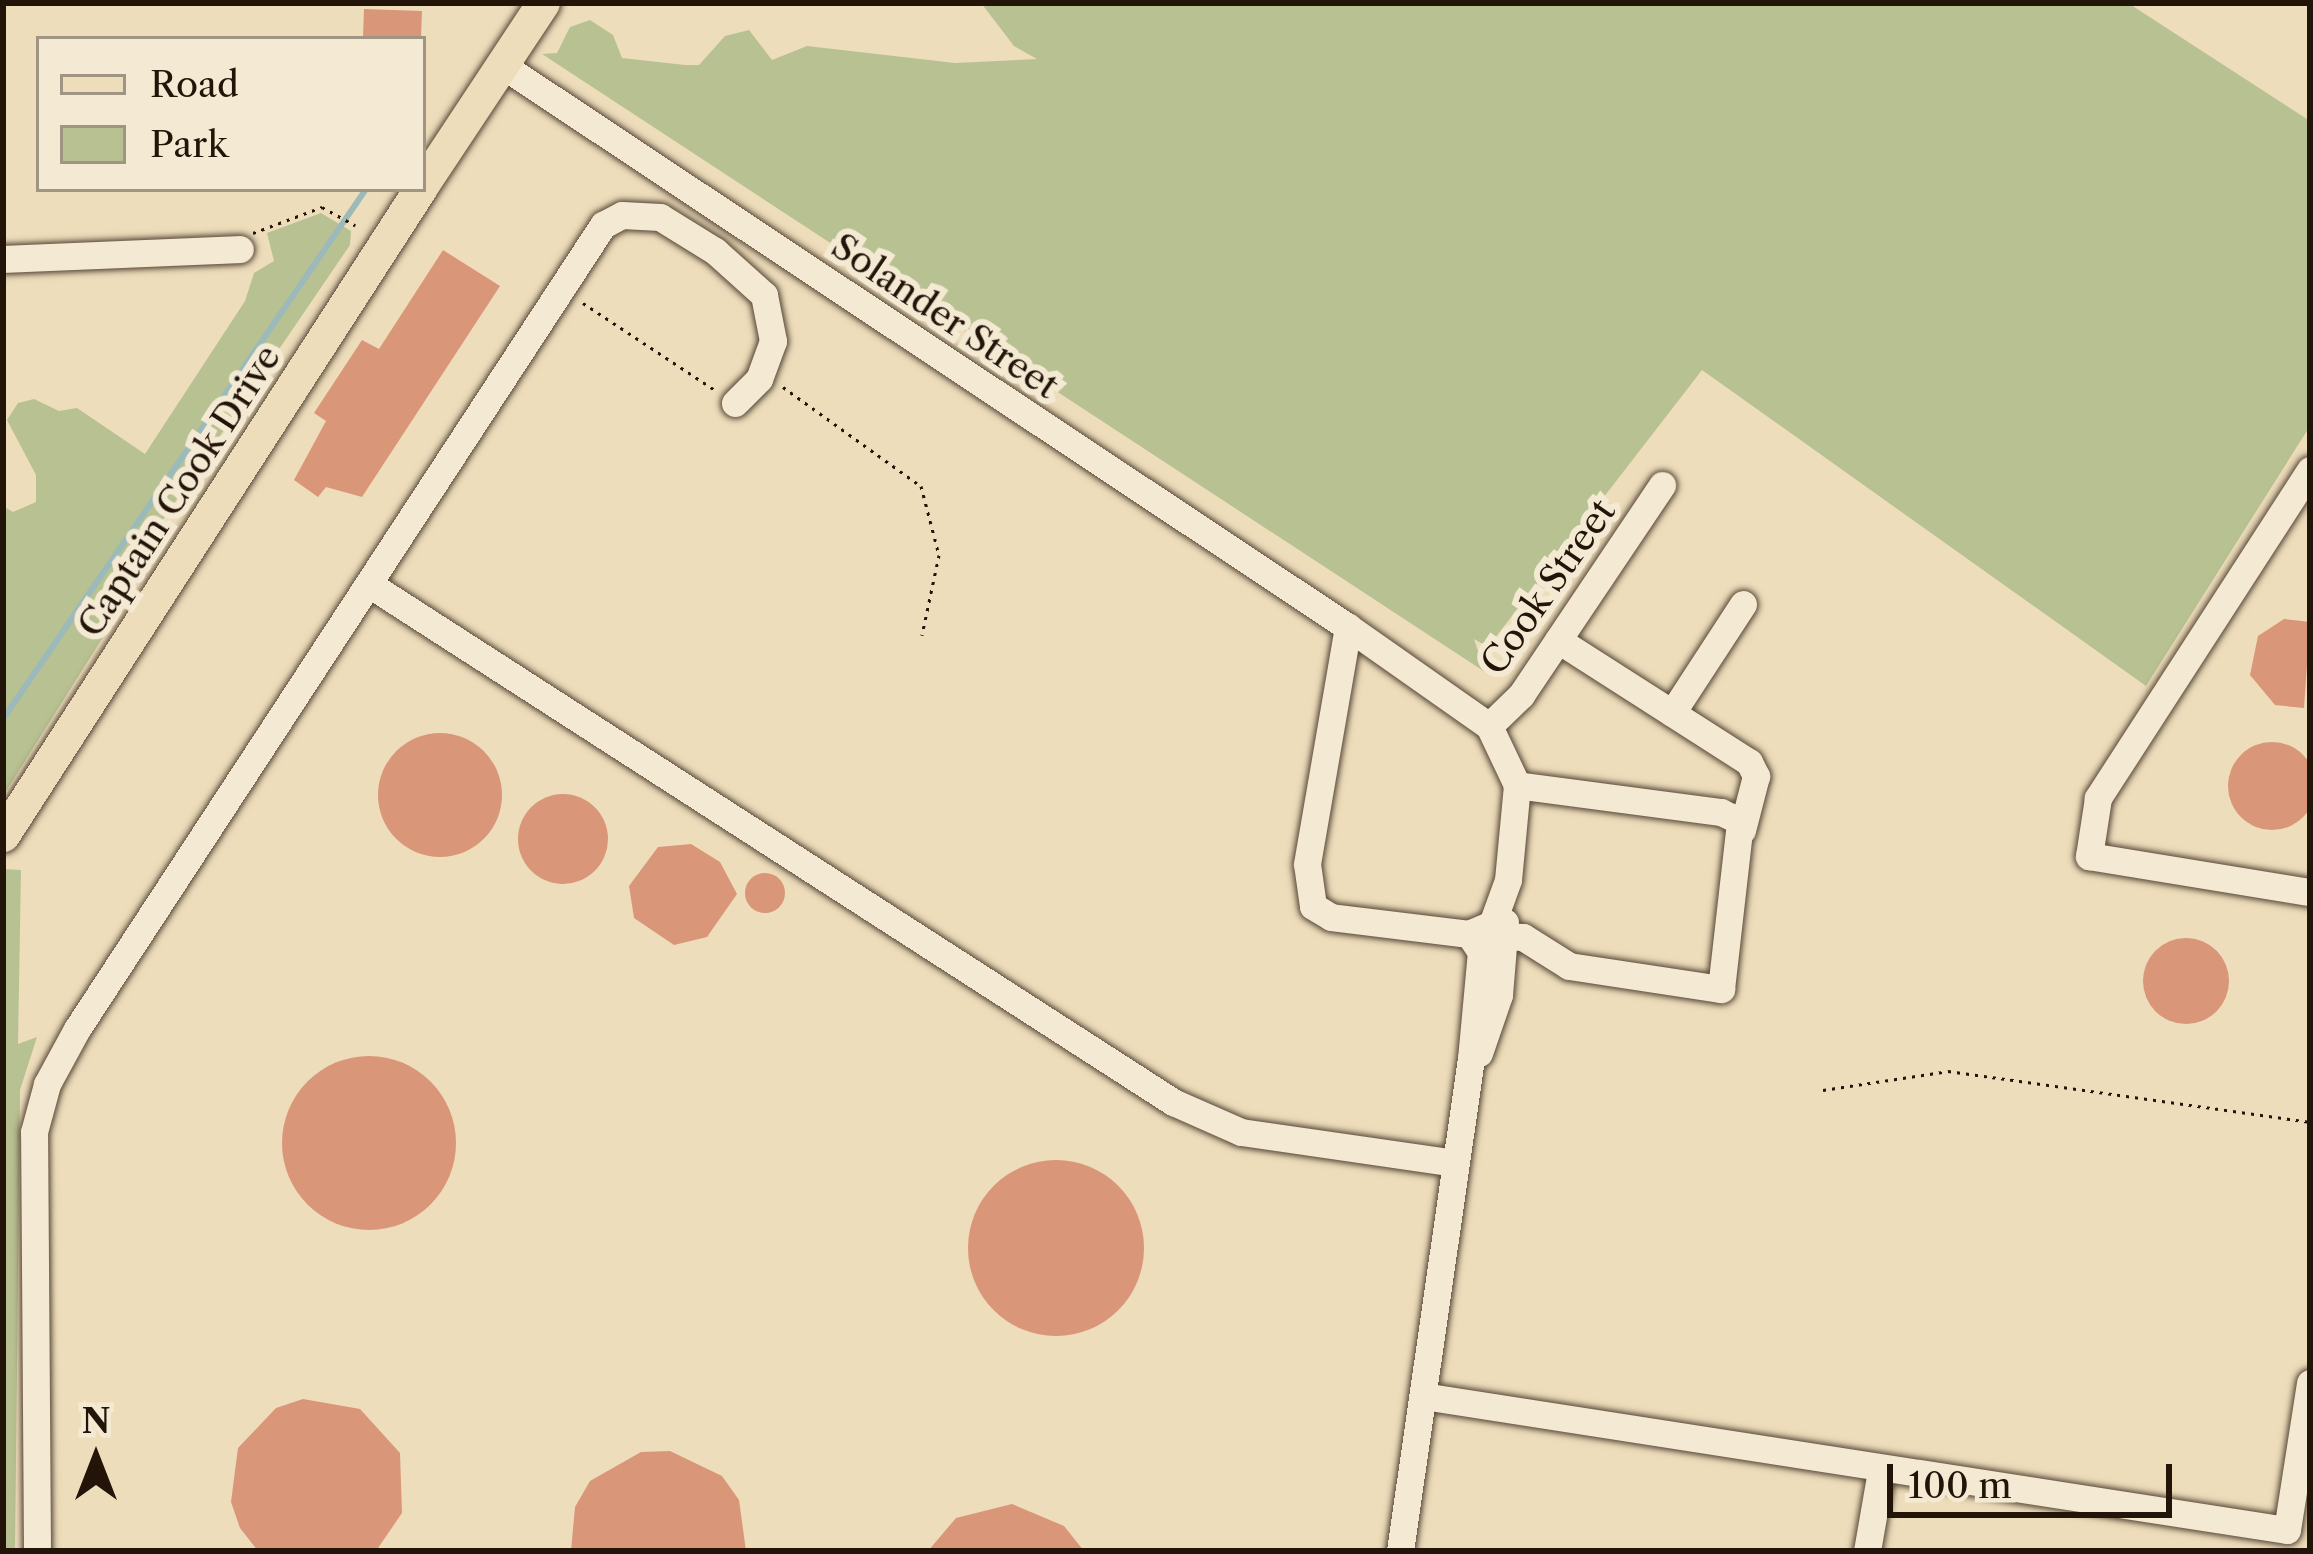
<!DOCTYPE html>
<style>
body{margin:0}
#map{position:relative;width:2313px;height:1554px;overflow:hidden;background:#edb;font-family:"Libre Caslon Text",serif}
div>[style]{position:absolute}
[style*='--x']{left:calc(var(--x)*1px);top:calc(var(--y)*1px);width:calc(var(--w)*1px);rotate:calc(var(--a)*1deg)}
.green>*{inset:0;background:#b8c191}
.stream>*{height:6px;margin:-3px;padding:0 3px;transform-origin:3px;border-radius:3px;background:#9cbab9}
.building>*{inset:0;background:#d99678;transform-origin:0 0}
.round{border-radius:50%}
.path>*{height:3px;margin-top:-1.5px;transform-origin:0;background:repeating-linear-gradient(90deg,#221409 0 3px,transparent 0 9px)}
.roads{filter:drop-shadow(0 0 3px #554636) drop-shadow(0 0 3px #554636)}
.minor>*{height:27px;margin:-13.5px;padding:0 13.5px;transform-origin:13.5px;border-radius:13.5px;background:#f4e9d3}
.major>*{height:33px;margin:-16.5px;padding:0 16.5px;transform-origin:16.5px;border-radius:16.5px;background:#edb}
span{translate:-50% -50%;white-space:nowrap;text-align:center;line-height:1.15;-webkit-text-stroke:12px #f4e9d3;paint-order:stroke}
.street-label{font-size:36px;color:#221409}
.frame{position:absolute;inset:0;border:6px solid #221409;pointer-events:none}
.legend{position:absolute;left:36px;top:36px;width:390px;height:156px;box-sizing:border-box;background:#f4e9d3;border:3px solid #a09482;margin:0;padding:15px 21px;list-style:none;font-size:36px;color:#221409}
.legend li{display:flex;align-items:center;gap:24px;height:60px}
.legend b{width:60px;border:3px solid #a09482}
.north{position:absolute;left:36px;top:1398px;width:120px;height:120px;-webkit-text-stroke:9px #f4e9d3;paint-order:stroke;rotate:0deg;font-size:33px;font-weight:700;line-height:48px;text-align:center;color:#221409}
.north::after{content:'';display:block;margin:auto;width:42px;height:54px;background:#221409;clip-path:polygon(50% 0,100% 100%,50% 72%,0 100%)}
.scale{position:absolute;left:1887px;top:1464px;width:285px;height:54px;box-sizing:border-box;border:6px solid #221409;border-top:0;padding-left:15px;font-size:36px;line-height:42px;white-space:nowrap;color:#221409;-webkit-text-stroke:9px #f4e9d3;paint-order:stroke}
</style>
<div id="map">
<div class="green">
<i style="clip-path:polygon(981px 3px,2128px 3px,2310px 121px,2310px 426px,2146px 686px,1702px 370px,1488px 647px,1474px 639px,1485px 672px,542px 54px,557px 53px,570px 27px,590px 20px,613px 35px,622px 58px,685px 65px,699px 65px,725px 36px,749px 30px,772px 60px,807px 46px,955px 63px,1037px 59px,1014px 46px)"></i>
<i style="clip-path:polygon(321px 213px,351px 231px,350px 245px,141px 552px,144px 572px,3px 796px,3px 506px,13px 512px,36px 502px,36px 475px,7px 420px,18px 403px,34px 399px,59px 411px,77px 408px,145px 454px,245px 301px,254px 273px,274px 261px,267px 233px)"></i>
<i style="clip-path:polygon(3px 869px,21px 870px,18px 1044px,37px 1037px,20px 1090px,15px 1551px,3px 1551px)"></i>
</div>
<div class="stream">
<i style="--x:3;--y:719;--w:642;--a:-55.59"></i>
</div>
<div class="building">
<i style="left:364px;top:9px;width:58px;height:30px;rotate:2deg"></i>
<i style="clip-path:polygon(443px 250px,500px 286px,362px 497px,326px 487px,318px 497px,294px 480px,326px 421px,314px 413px,362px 340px,379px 349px)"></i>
<i style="clip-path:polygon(2284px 619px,2310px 622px,2304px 708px,2275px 705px,2250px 675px,2258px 636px)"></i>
<i class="round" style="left:378px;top:733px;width:124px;height:124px"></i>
<i class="round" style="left:2228px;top:742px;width:88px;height:88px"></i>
<i class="round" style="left:518px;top:794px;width:90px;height:90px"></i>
<i style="clip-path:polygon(691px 844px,720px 862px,737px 894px,707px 937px,674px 945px,634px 918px,629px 886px,658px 847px)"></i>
<i class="round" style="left:745px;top:873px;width:40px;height:40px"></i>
<i class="round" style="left:2143px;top:938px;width:86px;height:86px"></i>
<i class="round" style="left:282px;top:1056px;width:174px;height:174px"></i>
<i class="round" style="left:968px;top:1160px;width:176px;height:176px"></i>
<i style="clip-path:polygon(303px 1399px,360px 1409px,400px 1453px,402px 1513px,376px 1551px,258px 1551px,240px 1528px,231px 1502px,238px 1448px,276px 1408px)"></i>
<i style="clip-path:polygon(670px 1451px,722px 1476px,739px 1500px,746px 1551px,571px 1551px,575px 1507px,590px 1481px,641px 1452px)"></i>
<i style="clip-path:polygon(1012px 1504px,1064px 1526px,1084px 1551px,928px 1551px,956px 1518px)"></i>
</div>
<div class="path">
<i style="--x:253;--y:233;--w:74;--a:-20.6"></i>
<i style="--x:322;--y:207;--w:38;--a:29"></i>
<i style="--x:583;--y:303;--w:158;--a:33.4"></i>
<i style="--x:783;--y:387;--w:170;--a:35.7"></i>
<i style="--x:921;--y:486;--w:71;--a:75.4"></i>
<i style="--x:939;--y:555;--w:82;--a:102"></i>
<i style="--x:1823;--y:1090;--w:126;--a:-8.6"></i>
<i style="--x:1948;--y:1071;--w:366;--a:8"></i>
</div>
<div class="roads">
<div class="minor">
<i style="--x:502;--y:65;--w:1016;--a:33.6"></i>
<i style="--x:1348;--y:627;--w:172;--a:35.1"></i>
<i style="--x:1489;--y:726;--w:65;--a:64.6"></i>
<i style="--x:1517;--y:785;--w:95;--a:95.4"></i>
<i style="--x:1508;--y:880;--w:47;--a:110"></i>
<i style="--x:1492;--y:924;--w:25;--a:157"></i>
<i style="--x:1469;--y:934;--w:139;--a:-173"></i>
<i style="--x:1331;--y:917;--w:21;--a:-149"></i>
<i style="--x:1313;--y:906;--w:42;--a:-98.1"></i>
<i style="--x:1307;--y:864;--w:241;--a:-80.2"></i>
<i style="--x:3;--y:259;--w:237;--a:-2.4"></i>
<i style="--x:2310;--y:470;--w:391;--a:122.9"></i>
<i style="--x:2098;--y:798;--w:59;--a:98.8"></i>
<i style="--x:2089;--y:856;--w:224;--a:9.3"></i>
<i style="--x:372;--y:586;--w:953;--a:32.79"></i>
<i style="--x:1173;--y:1102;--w:74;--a:23.8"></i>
<i style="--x:1241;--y:1132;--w:216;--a:8.2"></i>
<i style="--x:1558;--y:640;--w:227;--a:32.6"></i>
<i style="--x:1749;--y:762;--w:16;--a:63"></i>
<i style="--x:1756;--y:776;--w:56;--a:104.5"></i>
<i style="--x:1672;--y:713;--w:130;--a:-56.9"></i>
<i style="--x:1489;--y:726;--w:45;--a:-44.1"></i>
<i style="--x:1521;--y:695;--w:253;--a:-56.1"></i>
<i style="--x:1473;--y:935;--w:50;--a:2.3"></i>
<i style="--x:1523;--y:937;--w:54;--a:32.2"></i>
<i style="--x:1569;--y:966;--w:154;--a:8.6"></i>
<i style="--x:1721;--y:989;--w:169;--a:-83.5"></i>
<i style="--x:1740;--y:821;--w:21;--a:-155"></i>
<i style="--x:1721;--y:812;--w:206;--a:-172.5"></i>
<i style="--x:1479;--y:1053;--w:61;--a:-71"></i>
<i style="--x:1499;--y:995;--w:73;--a:-85.3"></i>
<i style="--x:1423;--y:1396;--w:874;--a:8.82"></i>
<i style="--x:2287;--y:1530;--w:149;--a:-81.1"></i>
<i style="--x:37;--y:1551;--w:419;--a:-90.4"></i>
<i style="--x:34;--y:1132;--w:50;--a:-74.8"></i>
<i style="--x:47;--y:1084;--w:63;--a:-61.4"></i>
<i style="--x:77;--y:1029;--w:961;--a:-56.81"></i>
<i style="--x:603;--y:225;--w:21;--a:-28"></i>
<i style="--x:622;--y:215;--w:38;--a:3"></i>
<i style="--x:660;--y:217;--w:65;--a:31.7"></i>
<i style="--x:715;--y:251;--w:66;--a:41.9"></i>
<i style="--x:764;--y:295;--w:47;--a:78.9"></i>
<i style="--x:773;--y:341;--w:40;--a:110.2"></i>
<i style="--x:759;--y:379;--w:34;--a:135"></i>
<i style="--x:1400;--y:1551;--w:497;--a:-81.8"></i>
<i style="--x:1471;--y:1059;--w:107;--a:-84.7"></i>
<i style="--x:1481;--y:952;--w:22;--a:-124"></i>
<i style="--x:1867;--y:1551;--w:81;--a:-80.1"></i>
</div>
<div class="major">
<i style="--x:423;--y:184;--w:217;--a:-56.5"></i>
<i style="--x:3;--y:835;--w:769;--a:-57.16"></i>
</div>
</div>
<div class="street-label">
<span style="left:945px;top:316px;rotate:34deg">Solander Street</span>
<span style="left:179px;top:491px;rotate:-57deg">Captain Cook Drive</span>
<span style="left:1548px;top:587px;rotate:-55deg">Cook Street</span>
</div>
<div class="frame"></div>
<ul class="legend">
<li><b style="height:15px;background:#edb"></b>Road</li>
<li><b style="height:33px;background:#b8c191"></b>Park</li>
</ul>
<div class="north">N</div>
<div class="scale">100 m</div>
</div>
